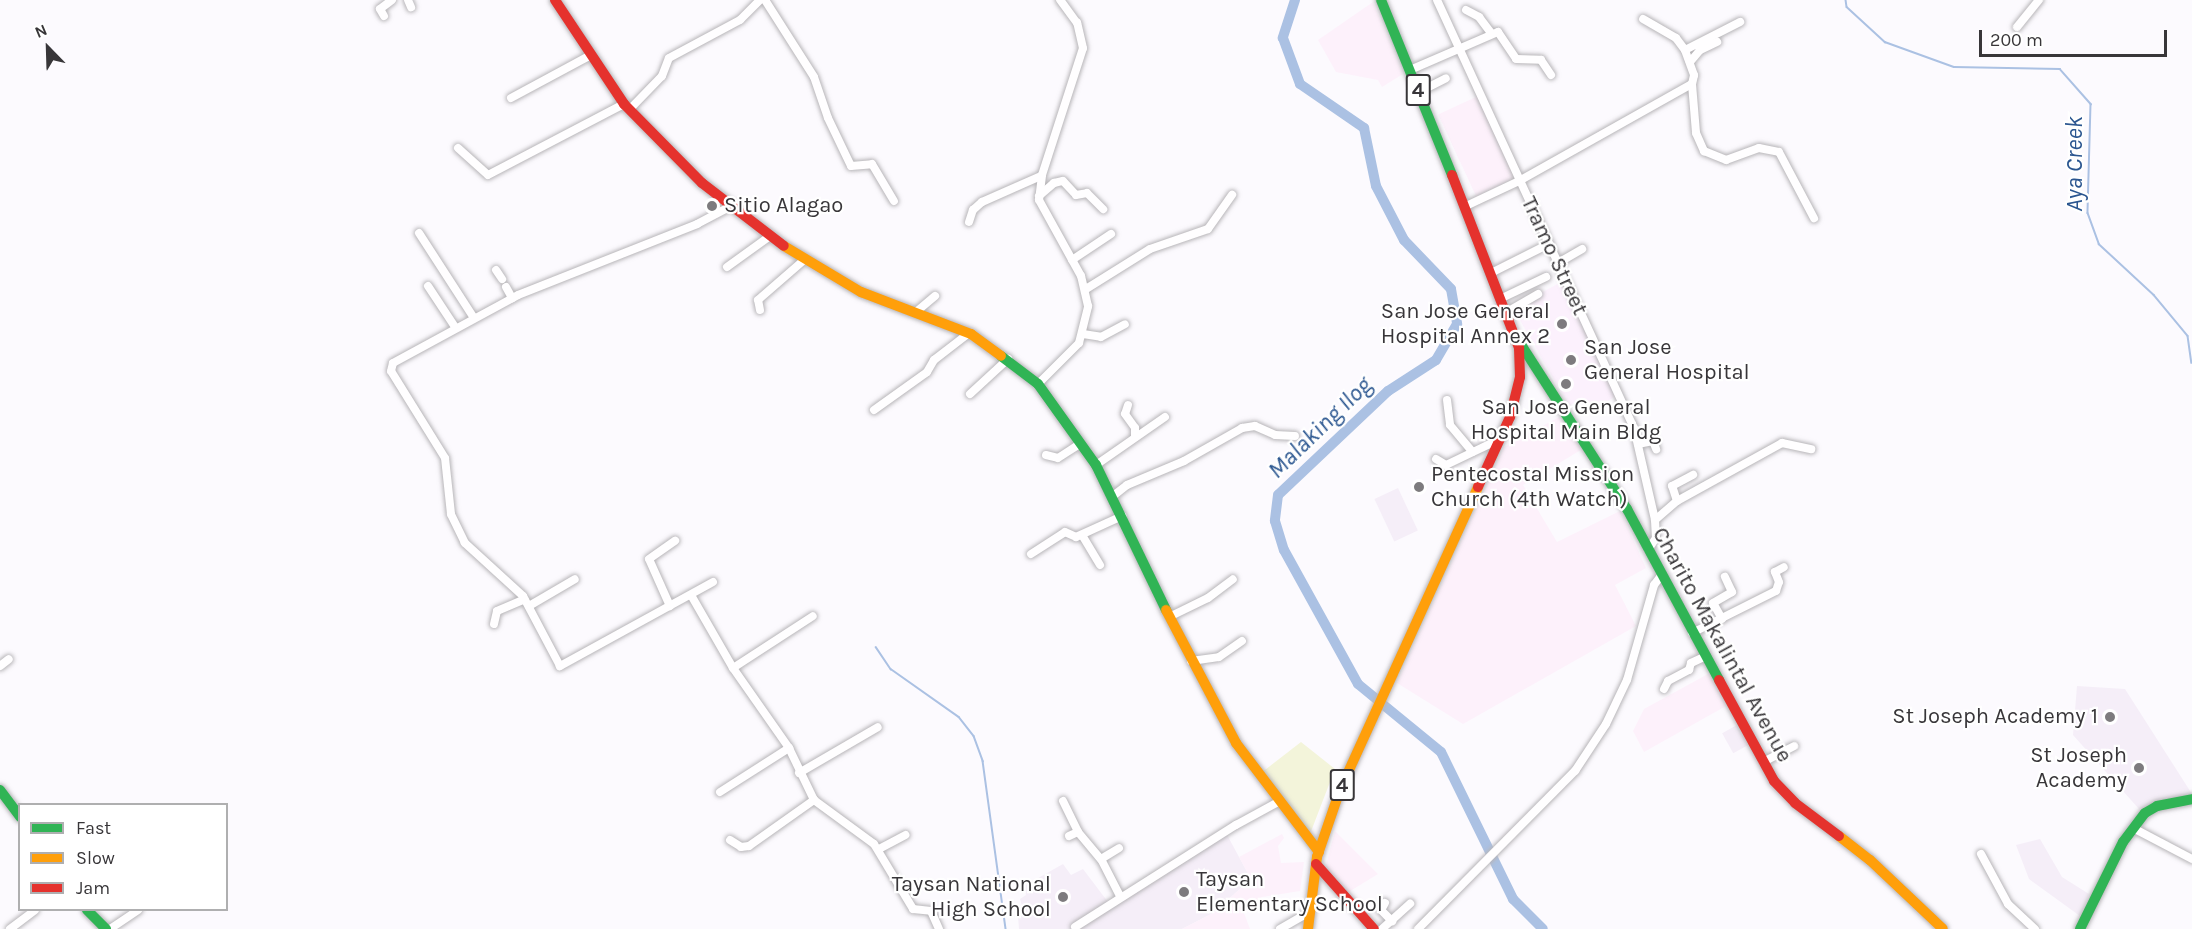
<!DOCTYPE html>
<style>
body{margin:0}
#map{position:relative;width:2192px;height:929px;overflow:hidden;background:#fcfafe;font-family:Karla,sans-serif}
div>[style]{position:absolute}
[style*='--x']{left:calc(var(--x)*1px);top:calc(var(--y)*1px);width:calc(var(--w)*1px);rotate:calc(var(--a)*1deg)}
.built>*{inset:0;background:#f5eef8;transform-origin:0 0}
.industrial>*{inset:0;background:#fdf1fb;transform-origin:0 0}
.medical>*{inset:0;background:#fcf1fd}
.green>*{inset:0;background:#f3f4da}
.stream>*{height:1.5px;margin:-0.75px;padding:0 0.75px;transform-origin:0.75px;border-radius:0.75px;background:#abc1e3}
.river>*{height:10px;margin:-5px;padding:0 5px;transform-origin:5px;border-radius:5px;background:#abc1e3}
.roads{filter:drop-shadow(0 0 2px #b7b5b8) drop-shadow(0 0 2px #b7b5b8)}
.street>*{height:8px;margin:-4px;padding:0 4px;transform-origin:4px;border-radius:4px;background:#fffeff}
.fast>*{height:10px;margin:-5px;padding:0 5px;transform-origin:5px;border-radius:5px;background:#30b455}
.slow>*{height:10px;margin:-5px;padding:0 5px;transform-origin:5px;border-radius:5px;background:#ff9f0a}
.jam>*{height:10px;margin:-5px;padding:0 5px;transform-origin:5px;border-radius:5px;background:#e5322d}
.dots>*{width:16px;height:16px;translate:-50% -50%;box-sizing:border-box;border:3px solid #fff;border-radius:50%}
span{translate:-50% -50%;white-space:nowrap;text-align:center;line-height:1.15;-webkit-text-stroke:4.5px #fff;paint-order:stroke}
.shield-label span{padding:2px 4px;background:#fff;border:2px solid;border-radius:4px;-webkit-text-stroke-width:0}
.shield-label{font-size:21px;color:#383639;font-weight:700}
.poi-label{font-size:22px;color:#383639}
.left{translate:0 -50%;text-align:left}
.right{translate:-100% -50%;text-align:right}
.street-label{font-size:22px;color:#383639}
.water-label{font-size:24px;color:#2b5690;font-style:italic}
.legend{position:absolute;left:18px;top:803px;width:210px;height:108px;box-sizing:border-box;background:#fff;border:2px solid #afafb0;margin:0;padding:8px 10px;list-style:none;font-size:18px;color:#383639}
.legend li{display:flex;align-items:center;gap:12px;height:30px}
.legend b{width:30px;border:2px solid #afafb0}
.north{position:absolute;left:18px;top:18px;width:60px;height:60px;-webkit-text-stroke:4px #fff;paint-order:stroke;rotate:337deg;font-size:16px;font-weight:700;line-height:24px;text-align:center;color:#383639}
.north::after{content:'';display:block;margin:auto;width:21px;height:27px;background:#383639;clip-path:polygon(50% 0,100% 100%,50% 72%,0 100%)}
.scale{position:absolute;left:1979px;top:30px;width:188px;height:27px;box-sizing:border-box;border:3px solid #383639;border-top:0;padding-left:8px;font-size:18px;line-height:21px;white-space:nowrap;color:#383639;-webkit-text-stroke:4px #fff;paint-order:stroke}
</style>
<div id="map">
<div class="built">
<i style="left:1398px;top:488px;width:47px;height:26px;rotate:65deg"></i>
<i style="clip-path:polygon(2077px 686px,2125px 689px,2192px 794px,2139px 809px,2073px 735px)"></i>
<i style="left:1737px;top:725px;width:23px;height:17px;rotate:61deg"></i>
<i style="clip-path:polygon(1226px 833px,1251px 879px,1213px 913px,1182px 929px,1019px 929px,1018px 916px,1023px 909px,1020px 899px,1026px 895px,1024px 886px,1063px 864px,1071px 875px,1083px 869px,1111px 906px)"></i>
<i style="clip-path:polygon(2040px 839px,2062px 877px,2089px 894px,2080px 916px,2029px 879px,2016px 845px)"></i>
</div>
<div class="industrial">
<i style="clip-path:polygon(1373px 2px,1403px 74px,1382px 87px,1378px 80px,1336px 72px,1318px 40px)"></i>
<i style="left:1478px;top:96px;width:90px;height:44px;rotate:65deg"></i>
<i style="clip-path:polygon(1559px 417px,1563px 423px,1567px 421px,1584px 448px,1523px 485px,1557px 542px,1620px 511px,1646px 568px,1615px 585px,1636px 626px,1463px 724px,1397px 683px,1504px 447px)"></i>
<i style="clip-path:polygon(1708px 674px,1726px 706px,1644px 752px,1633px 731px,1644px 709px)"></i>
<i style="clip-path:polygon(1335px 831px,1378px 874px,1347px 893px,1325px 869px)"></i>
<i style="clip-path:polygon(1282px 834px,1284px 838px,1278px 846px,1281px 863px,1304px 862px,1300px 891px,1262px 897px,1244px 913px,1250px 929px,1182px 929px,1213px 913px,1251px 879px,1239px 857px)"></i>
</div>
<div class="medical">
<i style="clip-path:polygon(1563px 281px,1617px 395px,1588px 414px,1579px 400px,1569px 406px,1513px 308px)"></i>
</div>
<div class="green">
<i style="clip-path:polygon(1301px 742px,1335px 769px,1310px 834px,1261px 773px)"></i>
</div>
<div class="stream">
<i style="--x:1846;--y:0;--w:7;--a:82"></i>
<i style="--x:1847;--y:7;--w:52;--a:42.6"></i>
<i style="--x:1885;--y:42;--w:73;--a:19.9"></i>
<i style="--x:1954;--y:67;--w:106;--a:1.1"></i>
<i style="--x:2060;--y:69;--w:47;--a:48.5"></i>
<i style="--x:2091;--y:104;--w:109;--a:91.6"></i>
<i style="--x:2088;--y:213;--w:33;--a:70"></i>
<i style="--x:2099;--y:244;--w:75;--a:42.8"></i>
<i style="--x:2154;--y:295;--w:53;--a:50.3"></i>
<i style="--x:2188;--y:336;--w:27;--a:82"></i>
<i style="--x:876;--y:647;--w:27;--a:56"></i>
<i style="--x:891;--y:669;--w:83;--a:35.2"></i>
<i style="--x:959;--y:717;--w:24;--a:52"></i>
<i style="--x:974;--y:736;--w:27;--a:70"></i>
<i style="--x:983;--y:761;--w:170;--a:82.2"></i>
</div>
<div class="river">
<i style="--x:1295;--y:0;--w:40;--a:108"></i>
<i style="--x:1283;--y:38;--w:49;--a:69.7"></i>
<i style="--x:1300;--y:84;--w:78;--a:34.5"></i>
<i style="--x:1364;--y:128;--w:59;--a:78.3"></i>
<i style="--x:1376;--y:186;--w:61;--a:62.6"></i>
<i style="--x:1404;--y:240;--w:68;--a:46.2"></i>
<i style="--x:1451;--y:289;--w:36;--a:80"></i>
<i style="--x:1457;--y:324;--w:42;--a:120.3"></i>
<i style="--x:1436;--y:360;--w:57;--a:147.1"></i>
<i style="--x:1388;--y:391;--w:151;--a:136.6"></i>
<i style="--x:1278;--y:495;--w:26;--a:97"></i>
<i style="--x:1275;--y:521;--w:30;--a:73"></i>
<i style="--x:1284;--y:550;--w:153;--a:61.1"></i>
<i style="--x:1358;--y:684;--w:107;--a:39.3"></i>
<i style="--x:1441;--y:752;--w:164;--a:63.9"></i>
<i style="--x:1513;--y:899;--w:42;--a:45"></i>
</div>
<div class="roads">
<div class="street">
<i style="--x:408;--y:0;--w:8;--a:67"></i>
<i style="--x:765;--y:0;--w:91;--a:57.5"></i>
<i style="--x:814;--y:77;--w:43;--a:71.1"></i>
<i style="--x:828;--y:118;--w:53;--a:64.4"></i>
<i style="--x:851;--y:166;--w:21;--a:-5"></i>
<i style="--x:872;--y:164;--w:43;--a:59.3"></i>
<i style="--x:1437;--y:0;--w:471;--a:65.3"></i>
<i style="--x:1634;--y:428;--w:94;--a:77.1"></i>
<i style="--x:1655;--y:520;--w:18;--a:87"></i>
<i style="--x:1656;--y:538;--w:14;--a:124"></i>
<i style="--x:1466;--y:10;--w:15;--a:28"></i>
<i style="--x:1479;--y:17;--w:21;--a:53"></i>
<i style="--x:384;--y:16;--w:8;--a:-120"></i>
<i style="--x:380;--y:9;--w:15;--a:-37"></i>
<i style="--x:2017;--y:27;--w:35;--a:-51"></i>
<i style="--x:1685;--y:50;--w:62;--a:-27"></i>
<i style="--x:1690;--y:62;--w:16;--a:-50"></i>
<i style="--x:1700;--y:50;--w:19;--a:-25"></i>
<i style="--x:1410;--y:70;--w:96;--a:-23.4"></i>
<i style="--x:1498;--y:32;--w:32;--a:56"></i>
<i style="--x:1516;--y:59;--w:25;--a:2"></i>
<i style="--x:1541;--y:60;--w:18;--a:56"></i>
<i style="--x:1692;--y:84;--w:49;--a:85.3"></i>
<i style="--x:1696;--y:133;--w:20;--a:66"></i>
<i style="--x:1704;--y:151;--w:24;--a:22"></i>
<i style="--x:1726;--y:160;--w:35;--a:-20"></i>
<i style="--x:1759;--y:148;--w:20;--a:11"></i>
<i style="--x:1779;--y:152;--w:75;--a:62.1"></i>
<i style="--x:1419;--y:92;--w:30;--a:-27"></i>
<i style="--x:511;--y:98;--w:91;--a:-28.3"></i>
<i style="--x:629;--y:110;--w:47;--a:-45.9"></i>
<i style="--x:662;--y:76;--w:19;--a:-69"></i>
<i style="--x:669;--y:58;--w:81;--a:-28.2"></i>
<i style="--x:740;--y:20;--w:28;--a:-45"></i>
<i style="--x:458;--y:148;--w:40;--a:42"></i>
<i style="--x:488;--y:175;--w:153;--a:-27.6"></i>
<i style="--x:1039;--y:196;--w:20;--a:-41"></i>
<i style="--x:1054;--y:183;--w:9;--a:-13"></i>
<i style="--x:1063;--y:181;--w:19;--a:47"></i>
<i style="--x:1076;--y:195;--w:11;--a:-10"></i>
<i style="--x:1087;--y:193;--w:23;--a:45"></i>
<i style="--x:1466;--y:206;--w:59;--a:-25.3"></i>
<i style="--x:1519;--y:181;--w:198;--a:-29.3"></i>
<i style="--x:1692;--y:84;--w:9;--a:-77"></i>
<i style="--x:1694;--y:75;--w:27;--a:-110"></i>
<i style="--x:1685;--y:50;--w:15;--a:-127"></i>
<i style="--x:1676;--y:38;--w:38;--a:-150"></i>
<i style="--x:969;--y:222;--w:13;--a:-72"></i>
<i style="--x:973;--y:210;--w:12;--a:-42"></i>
<i style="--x:982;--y:202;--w:64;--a:-23.8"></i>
<i style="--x:419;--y:233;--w:101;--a:57.1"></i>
<i style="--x:1072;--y:260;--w:47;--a:-33.7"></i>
<i style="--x:1558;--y:263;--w:28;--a:-30"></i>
<i style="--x:727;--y:267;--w:53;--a:-35.8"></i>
<i style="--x:496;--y:270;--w:11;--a:56"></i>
<i style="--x:1491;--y:273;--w:65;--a:-26.6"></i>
<i style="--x:428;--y:286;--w:49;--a:56.6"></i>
<i style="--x:506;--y:287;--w:13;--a:61"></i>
<i style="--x:1086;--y:289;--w:75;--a:-32"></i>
<i style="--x:1150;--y:249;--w:61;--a:-19"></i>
<i style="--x:1208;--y:229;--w:42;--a:-54.8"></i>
<i style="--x:1502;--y:298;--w:49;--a:-25.5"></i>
<i style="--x:760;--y:310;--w:10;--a:-101"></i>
<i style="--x:758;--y:300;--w:61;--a:-41"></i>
<i style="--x:916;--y:312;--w:25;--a:-40"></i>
<i style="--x:1507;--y:312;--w:36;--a:-30"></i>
<i style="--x:1083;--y:334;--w:18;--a:9"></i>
<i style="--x:1101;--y:337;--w:27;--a:-28"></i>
<i style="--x:1038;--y:384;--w:58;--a:-45"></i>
<i style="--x:1079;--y:343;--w:38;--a:-76"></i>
<i style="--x:1088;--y:306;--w:31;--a:-103"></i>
<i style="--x:1081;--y:276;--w:87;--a:-118.9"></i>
<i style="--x:1039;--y:200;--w:25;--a:-83"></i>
<i style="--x:1042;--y:175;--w:133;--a:-72.1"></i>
<i style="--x:1083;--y:48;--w:26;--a:-103"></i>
<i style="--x:1077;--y:23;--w:29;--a:-126"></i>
<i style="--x:970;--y:394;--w:52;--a:-42.6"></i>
<i style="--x:1447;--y:400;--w:25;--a:83"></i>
<i style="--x:1450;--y:425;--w:35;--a:50"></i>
<i style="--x:1128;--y:405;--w:9;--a:108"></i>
<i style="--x:1125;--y:414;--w:17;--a:54"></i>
<i style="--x:1135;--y:428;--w:9;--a:90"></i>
<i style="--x:874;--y:410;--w:65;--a:-35.6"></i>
<i style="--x:927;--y:372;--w:14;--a:-60"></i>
<i style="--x:934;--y:360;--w:44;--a:-37.6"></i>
<i style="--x:1638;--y:444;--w:15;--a:-11"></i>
<i style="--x:1653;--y:441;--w:9;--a:69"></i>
<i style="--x:1046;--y:455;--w:12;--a:14"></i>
<i style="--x:1058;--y:458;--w:27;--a:-33"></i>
<i style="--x:1436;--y:459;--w:12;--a:31"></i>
<i style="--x:1446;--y:465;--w:58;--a:-25.7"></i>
<i style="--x:1096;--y:465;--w:84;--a:-34.8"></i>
<i style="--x:1113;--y:496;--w:18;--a:-38"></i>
<i style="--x:1127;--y:485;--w:62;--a:-22.8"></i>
<i style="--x:1184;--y:461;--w:67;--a:-29.6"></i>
<i style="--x:1242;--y:428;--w:13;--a:-9"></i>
<i style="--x:1255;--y:426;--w:22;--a:24"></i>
<i style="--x:1275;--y:435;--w:20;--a:3"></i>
<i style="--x:1677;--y:501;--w:16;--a:-108"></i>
<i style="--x:1672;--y:486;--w:24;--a:-28"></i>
<i style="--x:1655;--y:520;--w:29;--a:-41"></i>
<i style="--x:1677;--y:501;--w:120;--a:-28.9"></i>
<i style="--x:1782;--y:443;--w:30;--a:12"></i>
<i style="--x:1082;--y:535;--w:35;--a:59"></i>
<i style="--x:1031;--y:554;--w:40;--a:-32.9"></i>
<i style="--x:1065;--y:532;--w:12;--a:24"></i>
<i style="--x:1076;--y:537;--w:51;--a:-24.5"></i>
<i style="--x:713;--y:582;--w:175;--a:151.2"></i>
<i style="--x:560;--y:666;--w:79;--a:-117.9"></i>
<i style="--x:523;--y:596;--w:79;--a:-137.6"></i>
<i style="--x:465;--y:543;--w:32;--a:-116"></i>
<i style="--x:451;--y:514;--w:56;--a:-96.1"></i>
<i style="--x:445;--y:458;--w:102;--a:-121.8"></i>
<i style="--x:391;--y:371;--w:8;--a:-76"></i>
<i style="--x:393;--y:363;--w:142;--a:-28.5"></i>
<i style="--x:518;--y:295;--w:193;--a:-21.6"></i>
<i style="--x:697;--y:224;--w:41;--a:-27.8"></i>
<i style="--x:691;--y:595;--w:84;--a:60.1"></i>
<i style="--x:733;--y:668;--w:98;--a:55"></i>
<i style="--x:789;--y:748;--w:58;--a:64.3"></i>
<i style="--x:814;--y:800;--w:74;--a:36.3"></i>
<i style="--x:874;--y:844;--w:76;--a:59"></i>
<i style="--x:913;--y:909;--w:18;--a:6"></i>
<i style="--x:931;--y:911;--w:20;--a:66"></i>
<i style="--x:529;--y:606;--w:53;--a:-30.4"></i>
<i style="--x:670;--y:606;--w:51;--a:-114.1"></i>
<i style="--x:649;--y:559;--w:32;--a:-35"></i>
<i style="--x:1169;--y:617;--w:43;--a:-26"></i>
<i style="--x:1208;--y:598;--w:31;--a:-37"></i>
<i style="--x:1722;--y:619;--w:18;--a:-119"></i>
<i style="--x:1713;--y:603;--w:22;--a:-30"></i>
<i style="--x:1732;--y:592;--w:17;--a:-115"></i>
<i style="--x:494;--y:624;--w:13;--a:-77"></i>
<i style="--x:497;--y:611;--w:30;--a:-23"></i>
<i style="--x:1692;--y:633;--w:94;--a:-26.6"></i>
<i style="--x:1776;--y:591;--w:9;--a:-72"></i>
<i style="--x:1779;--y:582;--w:11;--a:-112"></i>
<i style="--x:1775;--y:572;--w:10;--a:-29"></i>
<i style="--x:1191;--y:661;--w:28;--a:-8"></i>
<i style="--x:1219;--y:657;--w:28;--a:-35"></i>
<i style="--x:0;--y:666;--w:11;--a:-38"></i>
<i style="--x:733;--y:668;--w:95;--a:-33"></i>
<i style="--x:1664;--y:689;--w:9;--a:-63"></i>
<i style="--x:1668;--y:681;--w:24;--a:-28"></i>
<i style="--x:1689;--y:670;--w:7;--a:-74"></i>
<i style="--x:1691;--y:663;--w:14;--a:-25"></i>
<i style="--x:1763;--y:762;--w:35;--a:-27"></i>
<i style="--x:799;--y:773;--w:91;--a:-30.2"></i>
<i style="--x:720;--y:792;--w:82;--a:-32.5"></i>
<i style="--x:1063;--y:801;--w:34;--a:64"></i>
<i style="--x:1078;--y:832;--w:35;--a:50"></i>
<i style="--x:1101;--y:859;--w:42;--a:62.8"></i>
<i style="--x:2133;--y:828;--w:67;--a:27.7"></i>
<i style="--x:1069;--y:836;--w:10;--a:-24"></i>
<i style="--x:730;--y:840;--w:13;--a:32"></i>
<i style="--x:741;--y:847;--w:8;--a:-7"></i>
<i style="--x:749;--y:846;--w:80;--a:-35.3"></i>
<i style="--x:879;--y:849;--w:30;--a:-28"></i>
<i style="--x:1981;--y:854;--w:57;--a:61.6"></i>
<i style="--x:2008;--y:904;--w:37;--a:43"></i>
<i style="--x:1101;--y:859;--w:21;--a:-31"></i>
<i style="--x:1385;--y:903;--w:8;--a:120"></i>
<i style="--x:1381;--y:910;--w:16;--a:45"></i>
<i style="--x:1075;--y:927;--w:191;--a:-32.4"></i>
<i style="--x:1236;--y:825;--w:48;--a:-28.7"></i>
<i style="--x:10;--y:929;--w:31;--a:-37"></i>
<i style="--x:110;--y:929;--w:34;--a:-34"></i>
<i style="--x:1280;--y:929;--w:32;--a:-30"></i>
<i style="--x:1382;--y:929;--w:38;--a:-42"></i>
<i style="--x:1418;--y:929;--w:223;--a:-45.2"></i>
<i style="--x:1575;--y:771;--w:56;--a:-56.6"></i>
<i style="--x:1606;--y:724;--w:49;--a:-64.5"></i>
<i style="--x:1627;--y:680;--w:99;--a:-74.1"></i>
<i style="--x:1654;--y:585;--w:11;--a:-52"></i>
</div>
<div class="fast">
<i style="--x:1381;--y:0;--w:189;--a:67.9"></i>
<i style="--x:1518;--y:340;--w:201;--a:57.2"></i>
<i style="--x:1627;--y:509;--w:194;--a:61.7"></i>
<i style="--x:1001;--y:356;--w:46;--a:37.1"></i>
<i style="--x:1038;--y:384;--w:100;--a:54.4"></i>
<i style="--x:1096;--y:465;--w:161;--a:64.2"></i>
<i style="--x:0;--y:790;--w:34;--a:53"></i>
<i style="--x:87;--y:910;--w:27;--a:45"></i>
<i style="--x:2080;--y:929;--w:97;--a:-63.7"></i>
<i style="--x:2123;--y:842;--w:36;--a:-53"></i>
<i style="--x:2145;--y:813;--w:14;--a:-30"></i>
<i style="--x:2157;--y:806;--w:36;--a:-11"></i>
</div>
<div class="slow">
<i style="--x:784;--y:246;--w:90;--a:30.9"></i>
<i style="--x:861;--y:292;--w:118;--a:20.9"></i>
<i style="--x:971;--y:334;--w:37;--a:36"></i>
<i style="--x:1166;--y:610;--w:150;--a:62.2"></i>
<i style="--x:1236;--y:743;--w:137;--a:52.7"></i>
<i style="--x:1839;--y:836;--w:39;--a:38"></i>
<i style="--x:1870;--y:860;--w:100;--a:43.4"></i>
<i style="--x:1308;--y:929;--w:73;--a:-82.9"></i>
<i style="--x:1317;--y:857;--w:71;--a:-71.1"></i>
<i style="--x:1340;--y:790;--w:333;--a:-65.5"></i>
</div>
<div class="jam">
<i style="--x:555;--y:0;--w:125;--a:56.4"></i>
<i style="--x:624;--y:104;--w:111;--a:45.4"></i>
<i style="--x:702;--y:183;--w:103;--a:37.5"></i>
<i style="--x:1452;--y:175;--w:186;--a:68.8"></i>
<i style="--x:1519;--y:348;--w:29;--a:88"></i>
<i style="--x:1520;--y:377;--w:41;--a:104"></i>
<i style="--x:1510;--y:417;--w:77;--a:114.6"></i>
<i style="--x:1719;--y:680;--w:115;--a:61.4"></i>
<i style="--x:1774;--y:781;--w:30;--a:46"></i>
<i style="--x:1795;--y:803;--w:55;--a:36.9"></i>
<i style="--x:1316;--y:864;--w:87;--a:48.3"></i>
</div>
</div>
<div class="dots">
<i style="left:712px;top:206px;background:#7d7b7e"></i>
<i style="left:1562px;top:324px;background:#7d7b7e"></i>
<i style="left:1571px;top:360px;background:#7d7b7e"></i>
<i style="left:1566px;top:384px;background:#7d7b7e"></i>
<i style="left:1419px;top:487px;background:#7d7b7e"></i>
<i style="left:2110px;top:717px;background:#7d7b7e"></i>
<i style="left:2139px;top:768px;background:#7d7b7e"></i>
<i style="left:1184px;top:892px;background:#7d7b7e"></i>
<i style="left:1063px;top:897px;background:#7d7b7e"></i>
</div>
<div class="shield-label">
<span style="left:1418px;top:90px">4</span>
<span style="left:1342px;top:785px">4</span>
</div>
<div class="poi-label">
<span class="left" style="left:724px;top:206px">Sitio Alagao</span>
<span class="right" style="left:1550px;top:324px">San Jose General<br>Hospital Annex 2</span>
<span class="left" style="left:1584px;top:360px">San Jose<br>General Hospital</span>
<span style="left:1566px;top:420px">San Jose General<br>Hospital Main Bldg</span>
<span class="left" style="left:1431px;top:487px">Pentecostal Mission<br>Church (4th Watch)</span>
<span class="right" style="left:2098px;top:717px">St Joseph Academy 1</span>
<span class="right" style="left:2127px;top:768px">St Joseph<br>Academy</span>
<span class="left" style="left:1196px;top:892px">Taysan<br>Elementary School</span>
<span class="right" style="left:1051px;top:897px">Taysan National<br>High School</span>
</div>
<div class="street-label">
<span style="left:1554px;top:256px;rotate:65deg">Tramo Street</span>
<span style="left:1722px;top:645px;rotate:61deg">Charito Makalintal Avenue</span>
</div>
<div class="water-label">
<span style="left:2075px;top:164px;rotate:-90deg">Aya Creek</span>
<span style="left:1320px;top:428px;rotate:-44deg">Malaking Ilog</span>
</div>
<ul class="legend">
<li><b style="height:8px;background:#30b455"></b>Fast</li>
<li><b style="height:8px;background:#ff9f0a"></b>Slow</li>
<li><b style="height:8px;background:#e5322d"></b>Jam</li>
</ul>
<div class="north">N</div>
<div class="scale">200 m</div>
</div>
